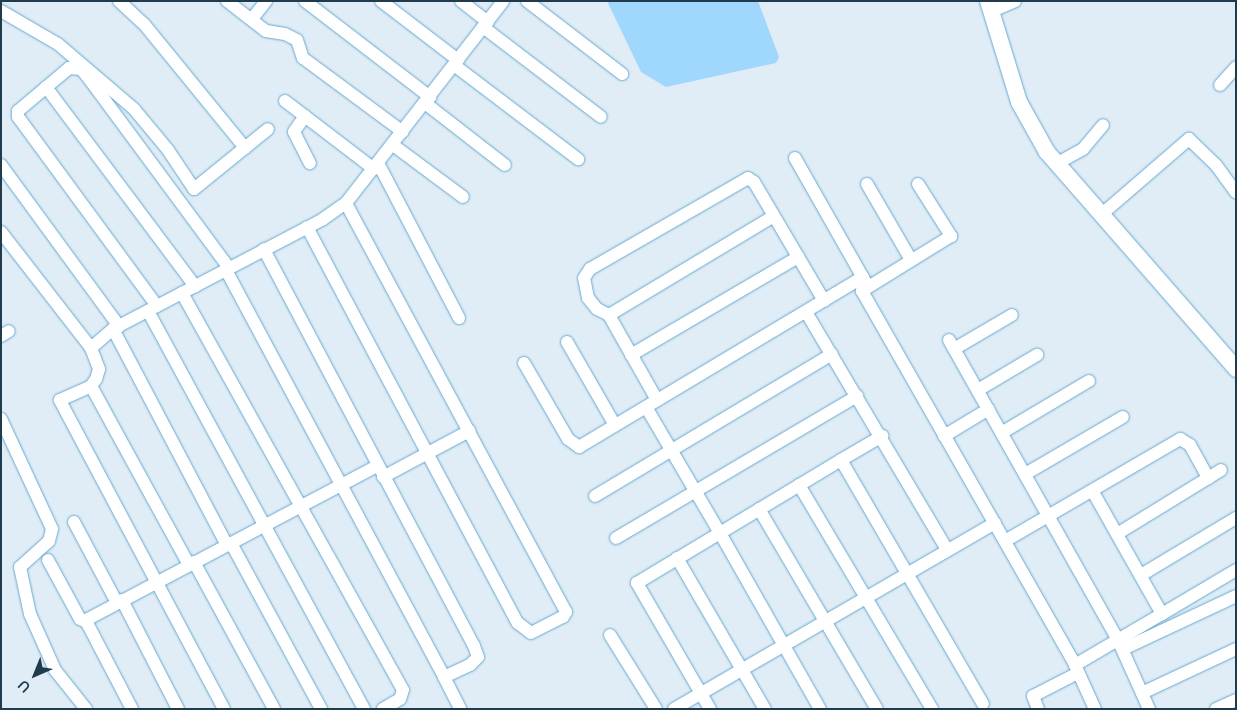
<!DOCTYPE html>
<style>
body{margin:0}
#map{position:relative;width:1237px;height:710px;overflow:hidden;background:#e0edf6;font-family:"Varela Round",sans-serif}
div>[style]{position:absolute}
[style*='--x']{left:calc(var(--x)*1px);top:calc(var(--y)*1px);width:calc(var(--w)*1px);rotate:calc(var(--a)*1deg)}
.water>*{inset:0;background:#a0d7fc}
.roads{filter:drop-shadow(0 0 1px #67a8d2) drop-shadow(0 0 1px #67a8d2)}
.minor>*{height:12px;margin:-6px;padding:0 6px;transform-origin:6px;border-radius:6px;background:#fff}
.tertiary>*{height:16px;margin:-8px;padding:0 8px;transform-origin:8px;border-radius:8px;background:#fff}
span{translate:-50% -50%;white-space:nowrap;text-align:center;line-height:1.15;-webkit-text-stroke:4px #e0edf6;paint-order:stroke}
.frame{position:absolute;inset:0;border:2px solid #1f3b4c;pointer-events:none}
.north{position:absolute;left:10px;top:650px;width:50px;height:50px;-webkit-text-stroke:4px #e0edf6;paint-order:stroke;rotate:224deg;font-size:14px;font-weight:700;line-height:20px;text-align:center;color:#1f3b4c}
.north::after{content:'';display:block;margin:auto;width:18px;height:22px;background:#1f3b4c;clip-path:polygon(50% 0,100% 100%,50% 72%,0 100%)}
</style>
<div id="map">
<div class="water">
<i style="clip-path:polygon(607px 1px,758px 1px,779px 57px,776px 63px,666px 87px,641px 72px)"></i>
</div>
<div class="roads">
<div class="minor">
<i style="--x:119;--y:1;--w:34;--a:43"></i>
<i style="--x:144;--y:24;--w:160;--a:50.8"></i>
<i style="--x:227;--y:1;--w:49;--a:37.6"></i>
<i style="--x:266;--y:31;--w:19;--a:9"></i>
<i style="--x:285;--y:34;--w:13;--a:27"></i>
<i style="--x:297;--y:40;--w:19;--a:72"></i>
<i style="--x:303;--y:58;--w:124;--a:36.5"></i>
<i style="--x:305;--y:1;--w:158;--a:37.5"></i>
<i style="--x:381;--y:1;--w:97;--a:37.5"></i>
<i style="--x:461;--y:1;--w:34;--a:38"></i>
<i style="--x:527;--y:1;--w:120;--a:37.5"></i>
<i style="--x:1;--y:11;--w:66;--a:30.1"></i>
<i style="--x:58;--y:44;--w:100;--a:40.5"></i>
<i style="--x:134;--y:109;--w:53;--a:50.3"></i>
<i style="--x:168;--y:150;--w:47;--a:56.3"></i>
<i style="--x:194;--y:189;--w:95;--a:-39"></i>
<i style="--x:992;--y:11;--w:25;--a:-23"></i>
<i style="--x:252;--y:19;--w:23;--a:-52"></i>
<i style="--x:483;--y:27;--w:148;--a:37.3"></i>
<i style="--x:454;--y:65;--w:156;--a:37.2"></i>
<i style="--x:1220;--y:85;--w:24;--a:-48"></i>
<i style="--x:46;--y:87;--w:249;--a:53.2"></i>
<i style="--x:285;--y:101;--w:112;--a:37.4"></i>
<i style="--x:425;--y:103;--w:101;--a:37.8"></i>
<i style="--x:305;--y:116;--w:19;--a:125"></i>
<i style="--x:294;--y:132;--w:35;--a:63"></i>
<i style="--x:393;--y:145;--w:87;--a:36.6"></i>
<i style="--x:795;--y:158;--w:144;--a:60.4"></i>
<i style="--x:378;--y:163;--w:175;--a:62.4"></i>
<i style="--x:1056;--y:164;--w:31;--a:-29"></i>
<i style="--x:1083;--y:149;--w:31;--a:-50"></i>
<i style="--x:1;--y:165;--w:200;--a:53.8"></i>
<i style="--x:867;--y:184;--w:88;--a:59.9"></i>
<i style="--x:918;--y:184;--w:62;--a:57.6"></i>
<i style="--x:951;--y:236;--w:105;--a:148.3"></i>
<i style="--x:862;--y:291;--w:430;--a:60.3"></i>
<i style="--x:1075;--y:665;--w:48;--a:65.6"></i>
<i style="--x:1102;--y:214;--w:115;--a:-40.8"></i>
<i style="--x:1189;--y:139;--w:37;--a:44"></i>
<i style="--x:1216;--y:165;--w:34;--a:54"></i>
<i style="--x:307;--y:227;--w:449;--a:62"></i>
<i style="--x:518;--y:623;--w:16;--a:38"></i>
<i style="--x:531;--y:633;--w:36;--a:-27"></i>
<i style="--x:563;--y:617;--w:6;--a:-59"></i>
<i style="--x:566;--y:612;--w:464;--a:-118.3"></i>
<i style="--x:1;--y:232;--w:147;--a:52.2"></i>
<i style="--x:226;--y:270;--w:462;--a:61.8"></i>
<i style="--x:444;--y:677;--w:29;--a:-25"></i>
<i style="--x:470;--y:665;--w:11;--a:-45"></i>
<i style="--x:478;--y:657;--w:12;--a:-110"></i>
<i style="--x:474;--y:646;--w:449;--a:-117.9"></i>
<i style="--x:182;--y:293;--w:454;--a:60.9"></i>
<i style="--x:403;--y:690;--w:9;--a:108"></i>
<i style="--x:400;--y:699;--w:20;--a:150"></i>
<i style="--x:157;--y:306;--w:235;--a:-126.3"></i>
<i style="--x:18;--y:117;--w:6;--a:-90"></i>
<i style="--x:18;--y:111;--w:67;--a:-40.1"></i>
<i style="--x:69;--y:68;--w:12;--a:5"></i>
<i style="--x:81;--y:69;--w:9;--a:49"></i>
<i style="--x:87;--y:76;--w:239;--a:53.5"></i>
<i style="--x:148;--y:311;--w:453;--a:61.5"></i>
<i style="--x:806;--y:312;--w:276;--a:59.3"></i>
<i style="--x:609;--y:315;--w:192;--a:-31"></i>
<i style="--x:113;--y:329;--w:244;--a:62.2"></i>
<i style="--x:1;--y:336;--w:9;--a:-32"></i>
<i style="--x:949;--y:340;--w:344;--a:60.6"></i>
<i style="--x:1118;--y:640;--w:76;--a:65.8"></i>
<i style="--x:567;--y:342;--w:96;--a:60"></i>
<i style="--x:954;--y:349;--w:67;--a:-30.4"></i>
<i style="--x:631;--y:355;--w:194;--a:-30.4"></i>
<i style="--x:524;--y:363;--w:88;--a:59.9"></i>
<i style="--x:568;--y:439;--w:14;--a:36"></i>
<i style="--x:579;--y:447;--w:331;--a:-30.9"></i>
<i style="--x:91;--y:386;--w:204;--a:61.3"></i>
<i style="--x:978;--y:390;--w:69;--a:-30.7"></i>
<i style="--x:657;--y:400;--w:98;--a:-119.5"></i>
<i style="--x:609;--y:315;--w:13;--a:-153"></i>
<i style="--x:597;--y:309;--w:14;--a:-129"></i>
<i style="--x:588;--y:298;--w:20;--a:-101"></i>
<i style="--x:584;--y:278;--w:11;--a:-56"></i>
<i style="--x:590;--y:269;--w:182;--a:-29.9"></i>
<i style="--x:748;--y:178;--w:7;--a:34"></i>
<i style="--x:754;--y:182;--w:138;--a:59.5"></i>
<i style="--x:646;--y:407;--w:146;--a:59.6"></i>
<i style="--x:720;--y:533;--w:141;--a:-31.1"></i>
<i style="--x:841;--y:460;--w:282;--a:59.8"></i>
<i style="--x:1;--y:419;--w:121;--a:65.1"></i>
<i style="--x:52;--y:529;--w:12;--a:104"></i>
<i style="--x:49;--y:541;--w:39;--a:138"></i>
<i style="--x:20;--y:567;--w:48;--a:78"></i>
<i style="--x:30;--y:614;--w:61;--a:65.9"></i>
<i style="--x:55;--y:670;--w:50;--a:51.5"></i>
<i style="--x:1003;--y:432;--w:100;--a:-30.7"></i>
<i style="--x:944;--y:436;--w:52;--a:-31"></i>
<i style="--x:841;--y:460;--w:48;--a:-30.3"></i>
<i style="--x:1027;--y:473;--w:111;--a:-30.3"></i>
<i style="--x:383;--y:477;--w:98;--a:-28.1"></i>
<i style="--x:799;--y:485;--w:261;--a:59.3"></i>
<i style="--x:595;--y:496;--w:276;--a:-30.9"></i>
<i style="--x:759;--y:509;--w:232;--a:59.5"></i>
<i style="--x:74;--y:522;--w:92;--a:62"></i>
<i style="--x:1117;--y:534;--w:122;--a:-31.6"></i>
<i style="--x:616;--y:538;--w:280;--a:-30.5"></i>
<i style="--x:1005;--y:541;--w:203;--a:-30.2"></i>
<i style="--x:1180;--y:439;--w:12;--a:31"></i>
<i style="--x:1190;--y:445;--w:38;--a:61"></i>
<i style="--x:231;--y:543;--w:189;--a:61.5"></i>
<i style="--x:677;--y:558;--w:175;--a:59.8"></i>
<i style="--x:48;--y:560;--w:67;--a:61.5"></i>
<i style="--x:80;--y:619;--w:8;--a:23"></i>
<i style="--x:194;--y:562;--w:167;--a:61.4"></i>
<i style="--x:1141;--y:575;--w:111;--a:-31"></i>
<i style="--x:122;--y:600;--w:123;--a:62.8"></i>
<i style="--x:1162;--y:614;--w:86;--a:-30.7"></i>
<i style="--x:610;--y:635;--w:87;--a:58.1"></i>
<i style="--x:1123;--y:649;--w:125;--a:-25.1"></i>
<i style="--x:1075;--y:665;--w:101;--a:-30.4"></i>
<i style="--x:1162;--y:614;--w:140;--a:-119.5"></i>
<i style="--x:444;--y:677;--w:36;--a:63"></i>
<i style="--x:1142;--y:693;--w:104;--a:-25.1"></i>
<i style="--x:132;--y:709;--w:95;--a:-117.6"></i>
<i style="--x:88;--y:625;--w:6;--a:-90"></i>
<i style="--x:88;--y:619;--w:327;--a:-27.9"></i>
<i style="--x:224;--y:709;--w:350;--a:-118"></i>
<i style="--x:60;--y:400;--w:34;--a:-24"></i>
<i style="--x:91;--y:386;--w:9;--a:-54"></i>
<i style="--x:96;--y:379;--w:10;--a:-73"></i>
<i style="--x:99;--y:369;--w:22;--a:-111"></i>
<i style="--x:91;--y:348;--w:29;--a:-41"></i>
<i style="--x:113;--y:329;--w:237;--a:-27.6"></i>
<i style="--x:323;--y:219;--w:28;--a:-35"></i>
<i style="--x:346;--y:203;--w:256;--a:-52.1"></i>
<i style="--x:674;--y:709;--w:371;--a:-30.1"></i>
<i style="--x:710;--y:709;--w:146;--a:-120.1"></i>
<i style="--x:637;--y:583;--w:97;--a:-31.1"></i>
<i style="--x:720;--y:533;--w:202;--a:60.4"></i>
<i style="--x:1038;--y:709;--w:14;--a:-111"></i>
<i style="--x:1033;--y:696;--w:51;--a:-27.1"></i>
<i style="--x:1216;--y:709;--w:22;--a:-24"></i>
</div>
<div class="tertiary">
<i style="--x:988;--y:1;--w:106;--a:72.9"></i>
<i style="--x:1019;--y:102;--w:57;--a:60.8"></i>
<i style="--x:1047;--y:152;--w:288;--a:48.9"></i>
</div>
</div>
<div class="frame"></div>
<div class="north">U</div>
</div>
